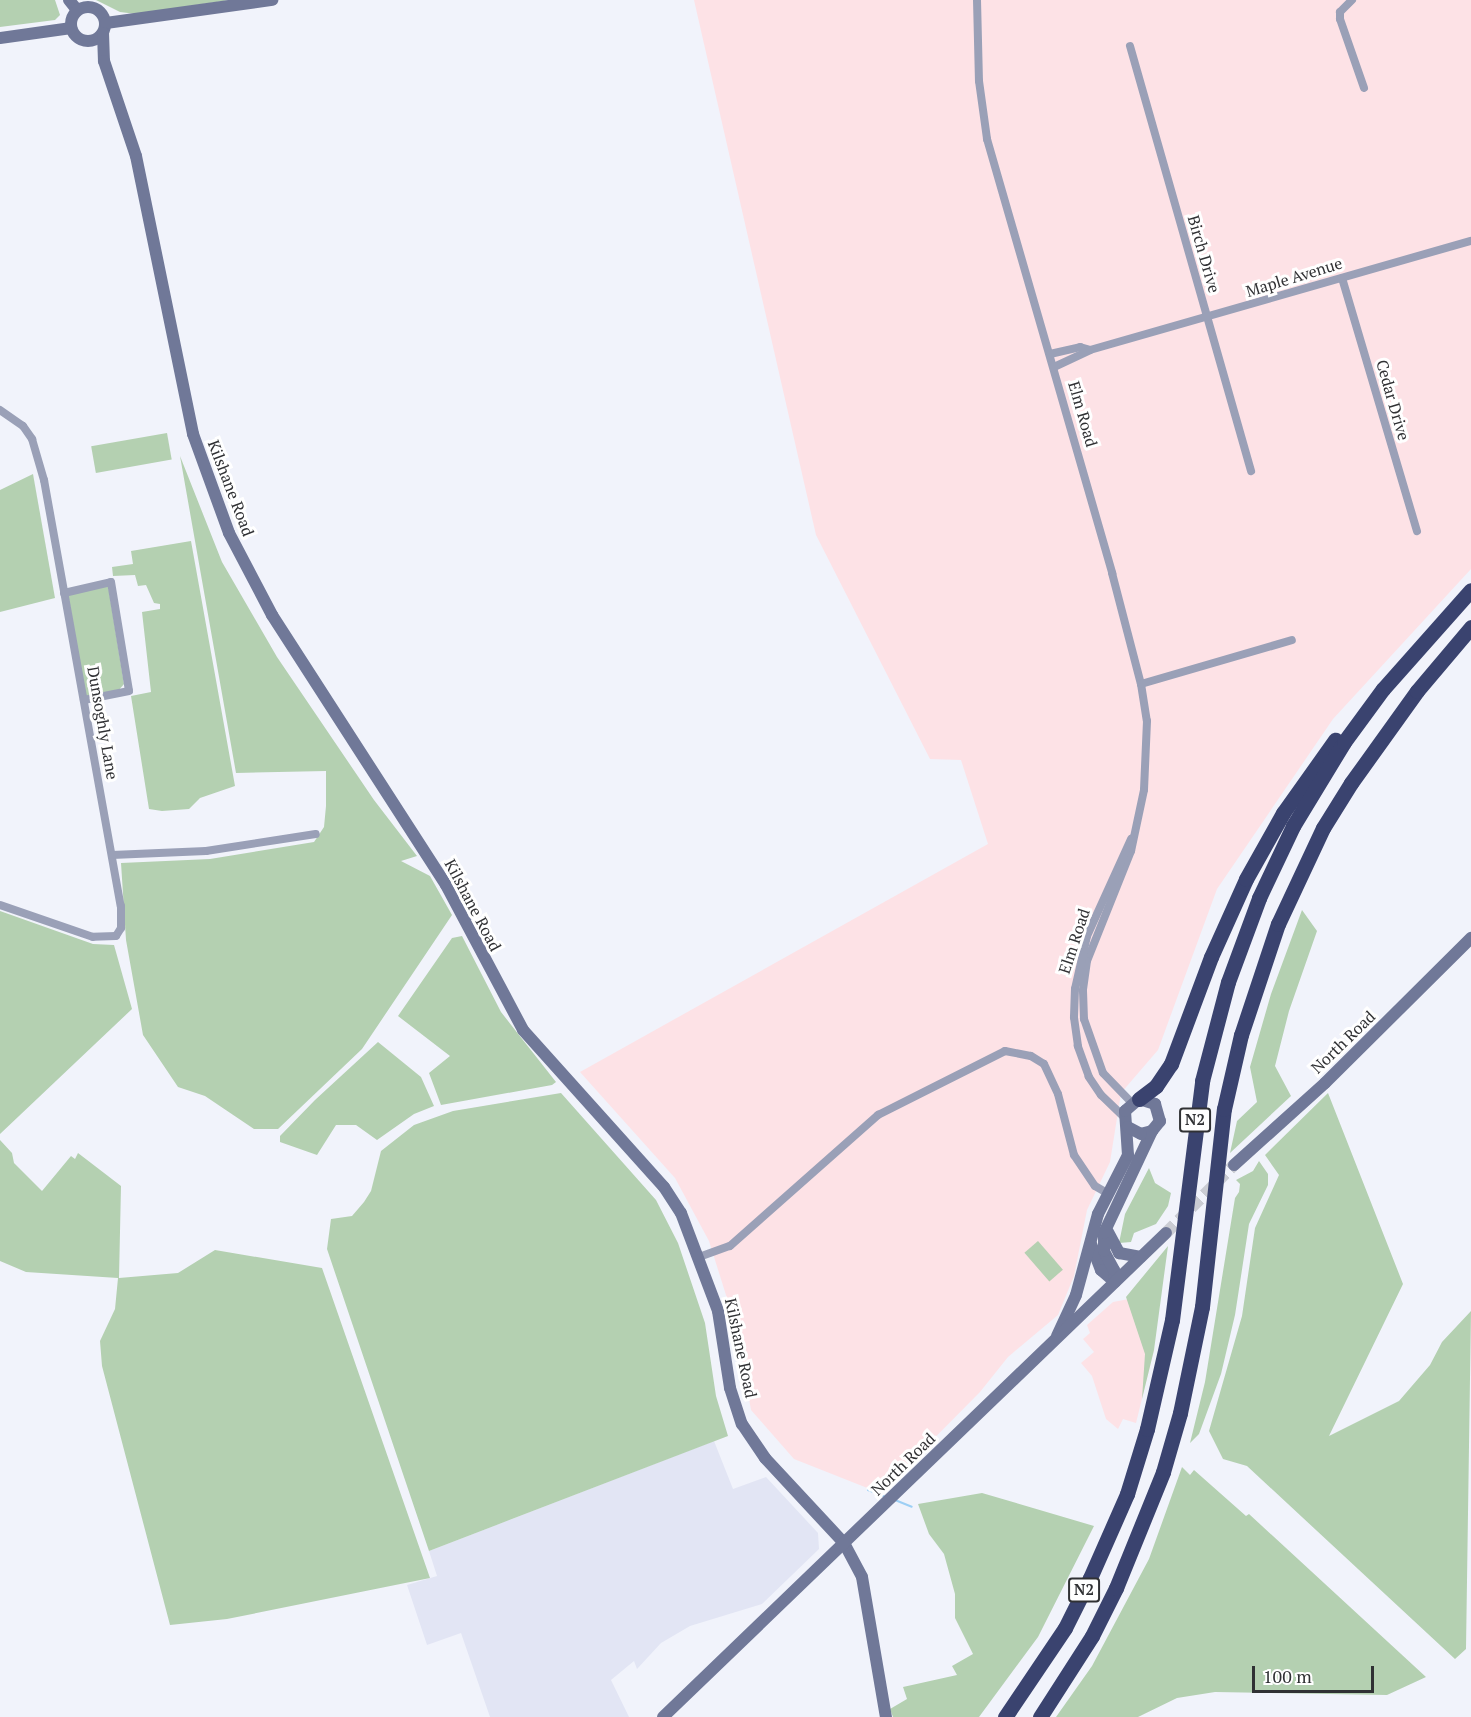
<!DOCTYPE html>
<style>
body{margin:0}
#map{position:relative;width:1471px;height:1717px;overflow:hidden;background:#f1f3fb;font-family:"PT Serif",serif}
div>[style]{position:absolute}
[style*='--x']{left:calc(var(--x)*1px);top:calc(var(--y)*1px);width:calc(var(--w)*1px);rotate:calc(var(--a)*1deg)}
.built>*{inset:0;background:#e2e5f4}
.industrial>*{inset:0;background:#fde2e6}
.green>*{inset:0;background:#b4d0b1;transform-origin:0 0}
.stream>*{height:2px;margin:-1px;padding:0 1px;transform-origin:1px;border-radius:1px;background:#9dcff5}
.secondary-tunnel>*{height:12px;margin-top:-6px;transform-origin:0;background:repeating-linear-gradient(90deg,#caccd3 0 12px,transparent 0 18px)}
.street>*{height:8px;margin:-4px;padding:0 4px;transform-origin:4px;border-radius:4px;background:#9aa0b7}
.secondary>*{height:12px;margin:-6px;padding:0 6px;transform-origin:6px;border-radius:6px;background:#707898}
.secondary>.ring{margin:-6px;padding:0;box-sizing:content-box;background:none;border:12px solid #707898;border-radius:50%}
.highway>*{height:15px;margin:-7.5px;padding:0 7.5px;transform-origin:7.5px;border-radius:7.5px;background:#3a436f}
span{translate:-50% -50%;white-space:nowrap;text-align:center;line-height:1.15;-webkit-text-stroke:6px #fff;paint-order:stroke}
.shield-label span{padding:2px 4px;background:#fff;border:2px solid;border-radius:4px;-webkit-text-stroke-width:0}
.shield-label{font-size:15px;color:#303134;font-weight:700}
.street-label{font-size:16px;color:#303134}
.scale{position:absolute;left:1252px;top:1666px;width:122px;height:27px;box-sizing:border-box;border:3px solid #303134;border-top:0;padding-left:8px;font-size:18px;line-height:21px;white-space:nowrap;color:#303134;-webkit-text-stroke:4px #fff;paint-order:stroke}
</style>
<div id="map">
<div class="built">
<i style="clip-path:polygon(714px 1441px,733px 1489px,766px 1477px,818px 1533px,819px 1549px,762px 1604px,690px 1626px,661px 1643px,637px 1669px,634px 1661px,611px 1680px,629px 1717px,490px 1717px,461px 1633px,427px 1645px,407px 1585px,437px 1576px,429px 1551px)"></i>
</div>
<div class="industrial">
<i style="clip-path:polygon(694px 0,1471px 0,1471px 569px,1333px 719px,1217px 889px,1158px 1050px,1121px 1093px,1110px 1162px,1087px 1210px,1074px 1276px,1058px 1315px,1008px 1357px,980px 1392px,880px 1493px,794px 1459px,751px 1410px,737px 1330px,709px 1241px,675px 1178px,580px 1072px,988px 844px,961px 760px,930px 759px,816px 535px)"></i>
<i style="clip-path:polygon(1129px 1299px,1154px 1350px,1136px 1423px,1123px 1419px,1118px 1429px,1106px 1419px,1092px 1376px,1081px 1363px,1094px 1352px,1083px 1339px,1090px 1333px,1087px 1325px,1113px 1302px)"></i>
</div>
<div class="green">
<i style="clip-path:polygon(0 0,55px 0,60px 15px,55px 20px,0 27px)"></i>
<i style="clip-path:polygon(96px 0,230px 0,136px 14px,120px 12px)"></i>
<i style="left:167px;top:433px;width:27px;height:77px;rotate:80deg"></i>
<i style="clip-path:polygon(180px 456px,222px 562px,277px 657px,374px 800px,417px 856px,401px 861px,430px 876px,452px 915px,362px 1049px,278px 1129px,254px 1129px,205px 1096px,178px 1087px,143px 1035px,126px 940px,121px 863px,210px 859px,314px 842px,324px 827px,326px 806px,326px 771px,236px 773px)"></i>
<i style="clip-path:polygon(33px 474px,55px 598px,0 612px,0 490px)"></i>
<i style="clip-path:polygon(191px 541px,235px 786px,200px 798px,189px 809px,162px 811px,149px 809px,131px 696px,151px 692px,142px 612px,160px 609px,160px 604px,154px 603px,146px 585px,138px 586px,135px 575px,113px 576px,112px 567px,133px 564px,131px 551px)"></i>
<i style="clip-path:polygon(108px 585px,124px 684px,118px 691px,86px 698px,68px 594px)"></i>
<i style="clip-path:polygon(1302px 910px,1317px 931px,1289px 1011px,1275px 1066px,1291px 1096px,1230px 1153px,1237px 1121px,1257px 1102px,1250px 1067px,1271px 994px)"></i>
<i style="clip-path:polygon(0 911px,93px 944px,114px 945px,132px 1009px,0 1134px)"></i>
<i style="clip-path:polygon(462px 936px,501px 1012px,556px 1082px,552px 1085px,441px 1105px,429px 1073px,450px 1056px,398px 1016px,452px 938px)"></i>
<i style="clip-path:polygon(378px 1042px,421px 1077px,434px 1106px,414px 1114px,377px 1140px,356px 1125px,336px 1125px,317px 1155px,280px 1142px,280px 1136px,315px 1100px)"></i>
<i style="clip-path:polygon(561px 1093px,656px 1200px,678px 1243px,705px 1323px,716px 1396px,728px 1436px,429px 1551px,327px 1249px,331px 1219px,352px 1216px,364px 1202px,371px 1191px,381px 1151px,414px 1125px,453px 1111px)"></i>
<i style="clip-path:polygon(1328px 1093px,1403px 1284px,1329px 1436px,1399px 1401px,1430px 1365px,1442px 1342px,1471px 1311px,1466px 1649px,1455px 1659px,1247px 1466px,1223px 1459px,1209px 1431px,1242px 1316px,1255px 1228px,1279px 1175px,1265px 1155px)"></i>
<i style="clip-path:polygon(0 1140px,12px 1153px,14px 1163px,42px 1191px,71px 1156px,75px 1159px,78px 1153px,121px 1186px,119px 1278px,178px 1273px,215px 1250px,322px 1268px,430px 1578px,227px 1619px,170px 1625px,102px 1366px,100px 1341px,115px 1309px,118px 1278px,26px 1272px,0 1261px)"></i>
<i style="clip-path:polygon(1259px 1161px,1268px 1174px,1268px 1185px,1249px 1224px,1235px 1315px,1221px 1374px,1199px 1434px,1190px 1443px,1205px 1382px,1235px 1198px,1239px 1192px,1240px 1184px,1236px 1180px,1253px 1171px)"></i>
<i style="clip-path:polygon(1149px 1168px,1155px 1183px,1171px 1193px,1168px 1206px,1156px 1224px,1134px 1233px,1131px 1242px,1119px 1243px,1125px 1214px)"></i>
<i style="left:1038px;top:1241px;width:38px;height:18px;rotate:49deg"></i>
<i style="clip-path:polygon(1168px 1246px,1154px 1350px,1142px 1399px,1145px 1354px,1126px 1297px)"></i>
<i style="clip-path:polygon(1182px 1467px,1190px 1475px,1194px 1470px,1246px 1516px,1249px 1514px,1426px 1677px,1387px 1695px,1215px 1692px,1177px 1698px,1138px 1717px,1056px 1717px,1092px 1666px,1149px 1559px)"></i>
<i style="clip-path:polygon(982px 1493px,1094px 1526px,1038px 1637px,979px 1717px,893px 1717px,890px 1709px,907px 1699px,903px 1687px,957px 1675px,952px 1666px,973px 1654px,955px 1618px,955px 1594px,944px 1554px,929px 1534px,918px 1504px)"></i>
</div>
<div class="stream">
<i style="--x:868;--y:1490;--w:17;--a:21"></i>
<i style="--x:895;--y:1500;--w:18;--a:22"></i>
</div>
<div class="secondary-tunnel">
<i style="--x:1166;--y:1233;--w:96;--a:-45"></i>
</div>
<div class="street">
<i style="--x:977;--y:0;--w:81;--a:88.6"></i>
<i style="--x:979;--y:81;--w:59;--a:82.1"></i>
<i style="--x:987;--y:139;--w:452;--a:73.9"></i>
<i style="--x:1112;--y:573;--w:115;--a:75.4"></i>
<i style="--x:1141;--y:684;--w:37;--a:81"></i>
<i style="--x:1147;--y:721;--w:69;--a:92.5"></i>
<i style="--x:1144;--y:790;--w:62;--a:102"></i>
<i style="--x:1131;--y:851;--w:118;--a:111.8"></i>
<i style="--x:1087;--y:961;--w:30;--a:98"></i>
<i style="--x:1083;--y:991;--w:28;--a:88"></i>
<i style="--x:1084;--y:1019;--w:57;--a:70.6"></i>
<i style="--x:1103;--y:1073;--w:40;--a:46"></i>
<i style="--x:1352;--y:0;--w:17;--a:135"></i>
<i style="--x:1340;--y:12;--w:7;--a:90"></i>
<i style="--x:1340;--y:19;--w:73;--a:70.8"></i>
<i style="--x:1130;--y:46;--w:442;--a:74.1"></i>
<i style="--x:1342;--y:278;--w:264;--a:73.5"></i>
<i style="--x:1050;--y:354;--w:31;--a:-13"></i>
<i style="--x:1080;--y:347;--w:10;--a:17"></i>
<i style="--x:1054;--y:367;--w:40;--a:-25"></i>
<i style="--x:1090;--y:350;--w:396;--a:-16"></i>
<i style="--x:0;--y:410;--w:28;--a:35"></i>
<i style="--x:23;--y:426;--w:16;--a:55"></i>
<i style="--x:32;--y:439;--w:43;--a:73.7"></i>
<i style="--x:44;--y:480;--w:433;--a:79.8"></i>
<i style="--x:121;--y:906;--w:22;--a:90"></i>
<i style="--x:121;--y:928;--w:9;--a:122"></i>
<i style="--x:116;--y:936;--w:23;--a:178"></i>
<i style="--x:93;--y:937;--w:98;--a:-161"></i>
<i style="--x:64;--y:593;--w:48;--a:-13.2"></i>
<i style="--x:111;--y:582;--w:110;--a:80.6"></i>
<i style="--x:129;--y:691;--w:46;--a:168.7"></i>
<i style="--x:1141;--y:684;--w:157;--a:-16.2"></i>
<i style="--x:112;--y:855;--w:94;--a:-2.4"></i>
<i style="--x:206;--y:851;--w:111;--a:-8.8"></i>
<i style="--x:1124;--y:1117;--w:32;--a:-136"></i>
<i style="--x:1101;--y:1095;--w:22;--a:-124"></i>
<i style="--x:1089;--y:1077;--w:33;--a:-110"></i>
<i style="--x:1078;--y:1046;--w:29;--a:-98"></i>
<i style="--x:1074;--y:1017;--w:28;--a:-88"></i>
<i style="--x:1075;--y:989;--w:54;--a:-77.2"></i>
<i style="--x:1087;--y:936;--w:107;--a:-65.6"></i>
<i style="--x:699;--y:1257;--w:33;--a:-20"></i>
<i style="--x:730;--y:1246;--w:198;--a:-41.5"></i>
<i style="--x:878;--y:1115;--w:142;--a:-26.7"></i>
<i style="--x:1005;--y:1051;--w:26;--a:11"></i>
<i style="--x:1031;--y:1056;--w:15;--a:32"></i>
<i style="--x:1044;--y:1064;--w:33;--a:65"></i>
<i style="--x:1058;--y:1094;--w:63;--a:75.3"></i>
<i style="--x:1074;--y:1155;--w:37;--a:56"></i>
<i style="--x:1095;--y:1186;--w:14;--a:30"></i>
</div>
<div class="secondary">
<i style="--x:69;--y:0;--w:13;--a:51"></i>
<i class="ring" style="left:71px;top:7px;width:22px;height:22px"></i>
<i style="--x:106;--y:23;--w:168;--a:-7.9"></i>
<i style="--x:103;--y:33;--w:28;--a:88"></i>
<i style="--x:104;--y:61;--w:100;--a:71.4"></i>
<i style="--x:136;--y:156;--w:284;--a:78.4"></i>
<i style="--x:193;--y:434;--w:105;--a:70"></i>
<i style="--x:229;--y:533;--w:93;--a:62.3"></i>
<i style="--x:272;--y:615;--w:321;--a:57.2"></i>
<i style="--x:446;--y:885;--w:164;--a:62"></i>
<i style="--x:523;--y:1030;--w:211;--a:48.1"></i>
<i style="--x:664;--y:1187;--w:31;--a:57"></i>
<i style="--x:681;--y:1213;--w:105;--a:69.3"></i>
<i style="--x:718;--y:1311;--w:78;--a:81.1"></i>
<i style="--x:730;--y:1388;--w:38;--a:72"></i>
<i style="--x:742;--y:1424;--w:41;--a:55.9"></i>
<i style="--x:765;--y:1458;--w:116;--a:47.1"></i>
<i style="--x:844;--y:1543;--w:38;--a:62"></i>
<i style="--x:862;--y:1577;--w:142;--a:80.3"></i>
<i style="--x:0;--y:38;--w:72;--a:-8"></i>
<i style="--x:1234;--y:1165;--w:122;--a:-42"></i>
<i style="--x:1325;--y:1083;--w:206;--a:-44.8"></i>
<i style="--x:1108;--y:1232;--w:24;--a:62"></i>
<i style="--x:1119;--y:1253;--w:22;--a:10"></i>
<i style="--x:1091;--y:1244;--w:28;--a:69"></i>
<i style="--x:1101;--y:1270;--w:18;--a:41"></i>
<i style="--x:1115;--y:1282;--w:12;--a:-95"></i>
<i style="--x:1114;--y:1270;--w:21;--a:-118"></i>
<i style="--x:1104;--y:1251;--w:18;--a:-90"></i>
<i style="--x:1104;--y:1233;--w:113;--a:-64.8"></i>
<i style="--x:1057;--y:1336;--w:45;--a:-65.1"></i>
<i style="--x:1076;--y:1295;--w:84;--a:-74.8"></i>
<i style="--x:1098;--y:1214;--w:66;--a:-63"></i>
<i style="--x:1128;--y:1155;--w:44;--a:-93.9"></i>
<i style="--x:1125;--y:1111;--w:18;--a:-41"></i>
<i style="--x:1139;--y:1099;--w:17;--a:17"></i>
<i style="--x:1155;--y:1104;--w:18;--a:74"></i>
<i style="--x:1160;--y:1121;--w:13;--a:129"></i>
<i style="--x:1152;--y:1131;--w:11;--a:165"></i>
<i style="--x:1141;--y:1134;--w:15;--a:-152"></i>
<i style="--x:663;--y:1717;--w:698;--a:-43.9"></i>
</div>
<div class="highway">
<i style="--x:1139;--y:1099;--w:21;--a:-37"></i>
<i style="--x:1156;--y:1086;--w:27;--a:-56"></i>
<i style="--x:1171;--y:1064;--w:114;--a:-69.5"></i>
<i style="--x:1211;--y:957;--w:85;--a:-65.8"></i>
<i style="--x:1246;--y:879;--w:76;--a:-60.7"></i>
<i style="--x:1283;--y:813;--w:90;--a:-54.5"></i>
<i style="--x:1005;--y:1717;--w:107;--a:-56"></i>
<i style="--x:1065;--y:1628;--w:56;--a:-63.4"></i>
<i style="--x:1090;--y:1578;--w:92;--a:-66.2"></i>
<i style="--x:1127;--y:1494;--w:68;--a:-72.9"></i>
<i style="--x:1147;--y:1429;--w:112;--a:-77.1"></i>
<i style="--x:1172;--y:1320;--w:241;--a:-82.8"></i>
<i style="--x:1202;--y:1081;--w:102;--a:-75.3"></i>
<i style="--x:1228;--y:982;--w:90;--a:-69.7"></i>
<i style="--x:1259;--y:898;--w:80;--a:-64.7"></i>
<i style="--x:1293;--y:826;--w:98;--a:-58.7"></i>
<i style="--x:1344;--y:742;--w:66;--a:-53.7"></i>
<i style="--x:1383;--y:689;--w:132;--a:-48.4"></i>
<i style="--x:1040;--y:1717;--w:96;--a:-57.3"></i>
<i style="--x:1092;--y:1636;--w:54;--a:-63.4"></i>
<i style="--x:1116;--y:1588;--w:125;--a:-67.9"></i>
<i style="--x:1163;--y:1472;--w:61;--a:-73.9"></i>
<i style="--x:1180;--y:1413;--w:108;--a:-78.3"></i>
<i style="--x:1202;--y:1307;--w:199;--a:-83.7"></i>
<i style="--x:1224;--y:1109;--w:76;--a:-77.1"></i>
<i style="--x:1241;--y:1035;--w:117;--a:-71.6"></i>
<i style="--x:1278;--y:924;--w:106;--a:-64.9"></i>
<i style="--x:1323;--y:828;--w:53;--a:-58.1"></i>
<i style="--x:1351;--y:783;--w:113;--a:-54.3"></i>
<i style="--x:1417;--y:691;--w:84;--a:-49.8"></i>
</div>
<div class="shield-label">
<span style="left:1195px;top:1120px">N2</span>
<span style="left:1084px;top:1590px">N2</span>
</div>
<div class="street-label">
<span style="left:1204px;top:254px;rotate:74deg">Birch Drive</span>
<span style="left:1294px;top:277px;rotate:-17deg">Maple Avenue</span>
<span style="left:1393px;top:400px;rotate:74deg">Cedar Drive</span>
<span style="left:1083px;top:414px;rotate:74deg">Elm Road</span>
<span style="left:231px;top:488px;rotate:69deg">Kilshane Road</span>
<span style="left:103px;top:723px;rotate:80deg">Dunsoghly Lane</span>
<span style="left:473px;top:905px;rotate:62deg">Kilshane Road</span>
<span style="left:1074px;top:941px;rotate:-72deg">Elm Road</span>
<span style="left:1343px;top:1042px;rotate:-44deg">North Road</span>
<span style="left:741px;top:1348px;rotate:78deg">Kilshane Road</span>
<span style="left:903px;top:1464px;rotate:-44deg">North Road</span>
</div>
<div class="scale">100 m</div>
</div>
